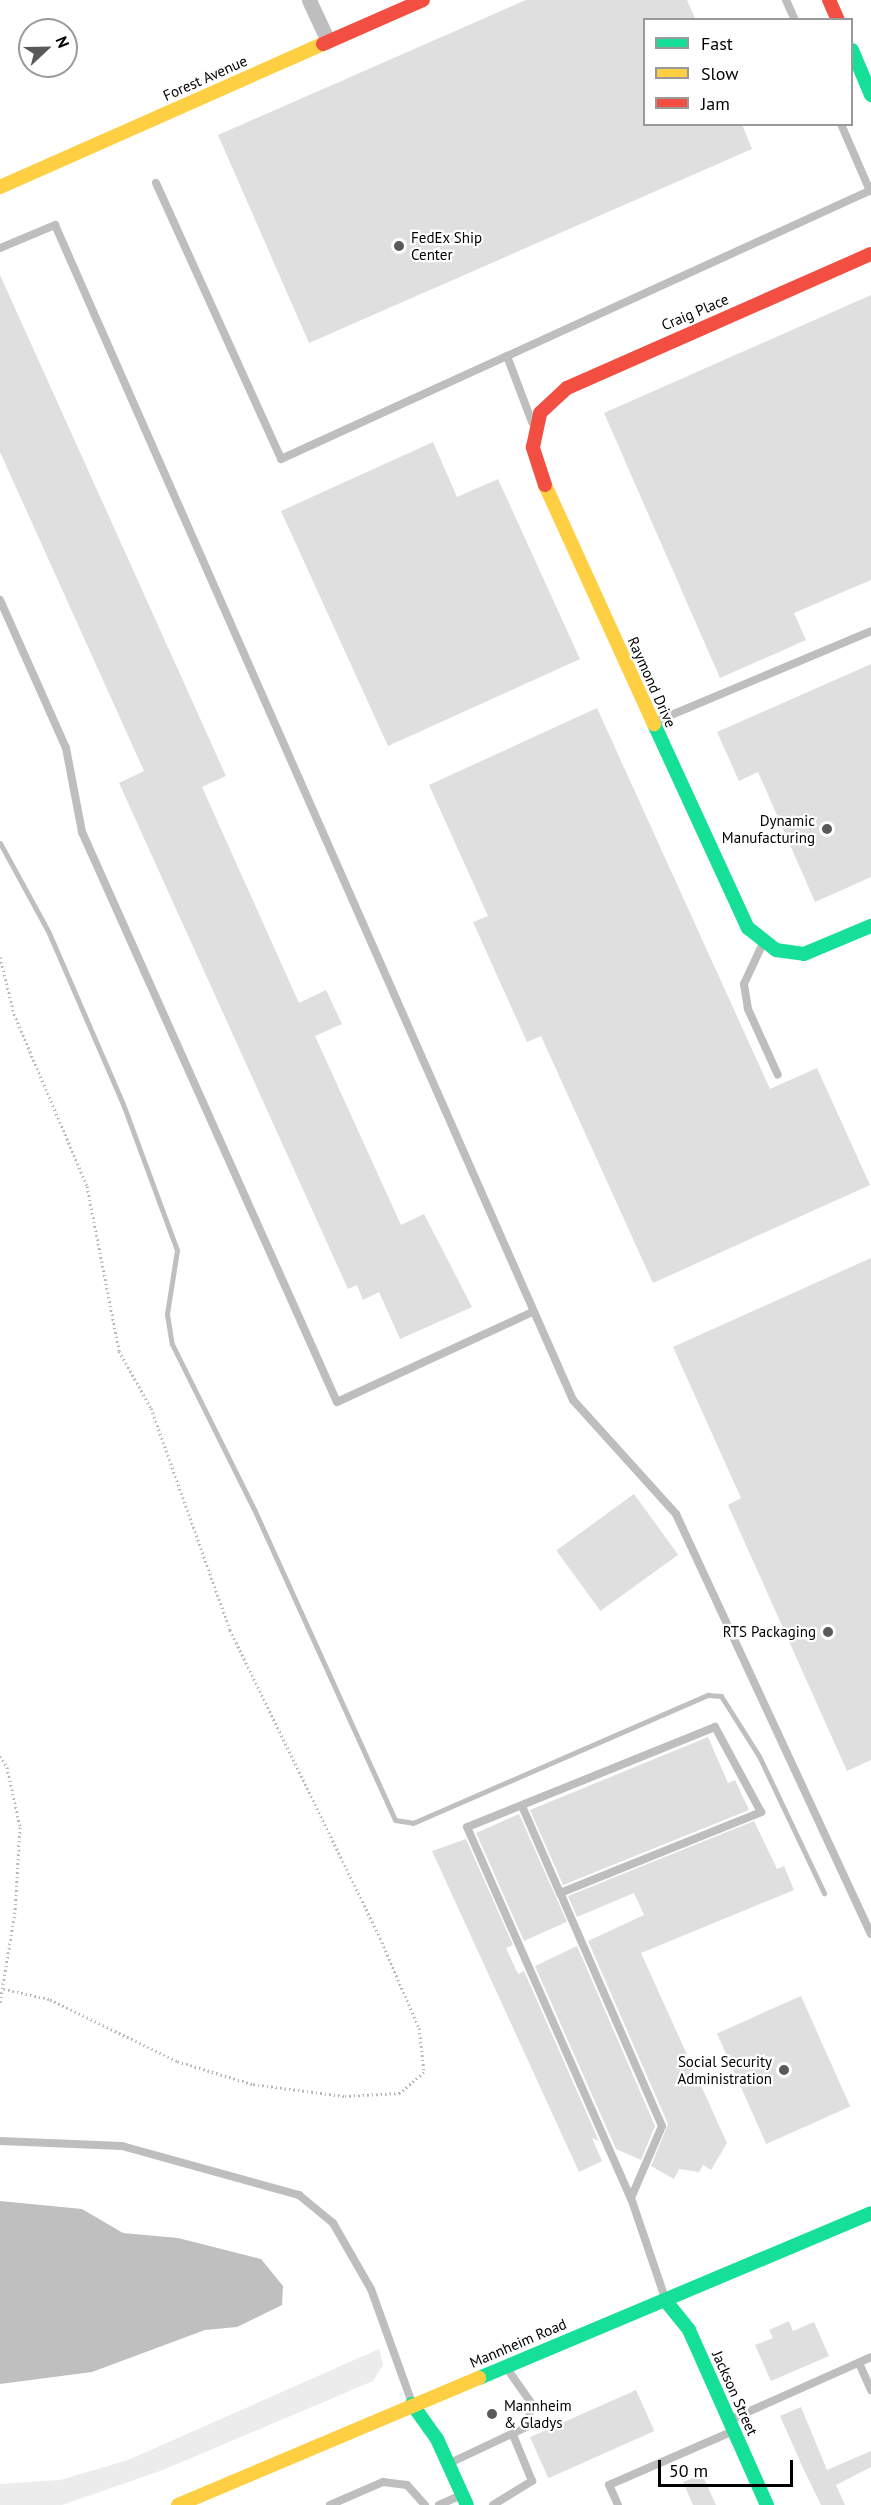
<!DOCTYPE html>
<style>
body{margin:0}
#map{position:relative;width:871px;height:2505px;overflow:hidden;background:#fff;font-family:"PT Sans",sans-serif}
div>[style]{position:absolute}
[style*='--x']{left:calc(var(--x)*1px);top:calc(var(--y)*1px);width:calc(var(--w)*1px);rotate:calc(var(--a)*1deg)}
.green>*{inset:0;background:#ececec}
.water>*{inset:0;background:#bfbfbf}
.stream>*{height:5px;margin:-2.5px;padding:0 2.5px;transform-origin:2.5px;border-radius:2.5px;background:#bfbfbf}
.building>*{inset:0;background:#dfdfdf;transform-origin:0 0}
.path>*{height:3px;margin-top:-1.5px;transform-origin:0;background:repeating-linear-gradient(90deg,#b9b9b9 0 1.5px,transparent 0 4.5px)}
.lane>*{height:8px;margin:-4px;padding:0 4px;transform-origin:4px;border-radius:4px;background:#bebebe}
.street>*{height:15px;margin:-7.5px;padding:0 7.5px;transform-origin:7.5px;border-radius:7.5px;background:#bebebe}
.fast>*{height:14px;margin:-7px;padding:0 7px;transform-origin:7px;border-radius:7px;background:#16e098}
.slow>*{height:14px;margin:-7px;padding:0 7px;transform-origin:7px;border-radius:7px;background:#ffcf43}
.jam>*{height:14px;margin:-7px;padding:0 7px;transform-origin:7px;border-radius:7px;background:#f24e42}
.dots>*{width:16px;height:16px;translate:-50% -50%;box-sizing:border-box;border:3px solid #fff;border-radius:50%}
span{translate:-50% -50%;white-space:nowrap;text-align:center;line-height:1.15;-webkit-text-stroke:4.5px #fff;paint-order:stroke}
.street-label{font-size:15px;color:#000}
.poi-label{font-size:15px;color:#000}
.left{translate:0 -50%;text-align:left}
.right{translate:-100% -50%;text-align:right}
.legend{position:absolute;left:643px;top:18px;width:210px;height:108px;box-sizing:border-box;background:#fff;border:2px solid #999;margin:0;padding:8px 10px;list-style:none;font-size:18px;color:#000}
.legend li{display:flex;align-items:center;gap:12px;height:30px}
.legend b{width:30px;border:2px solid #999}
.north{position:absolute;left:18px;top:18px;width:60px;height:60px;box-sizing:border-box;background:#fff;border:2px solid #999;border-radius:50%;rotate:68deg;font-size:16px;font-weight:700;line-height:24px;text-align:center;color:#000}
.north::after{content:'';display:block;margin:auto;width:21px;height:27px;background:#595959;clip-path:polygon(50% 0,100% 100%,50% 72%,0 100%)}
.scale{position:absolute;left:658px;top:2460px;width:135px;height:27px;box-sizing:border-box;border:3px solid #000;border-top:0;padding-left:8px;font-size:18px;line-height:21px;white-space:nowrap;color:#000;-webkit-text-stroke:4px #fff;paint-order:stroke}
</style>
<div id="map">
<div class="green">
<i style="clip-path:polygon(379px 2349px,383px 2365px,373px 2381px,163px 2470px,62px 2505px,0 2505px,0 2484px,60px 2480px,128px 2460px)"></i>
</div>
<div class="water">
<i style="clip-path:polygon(0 2201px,82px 2209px,123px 2233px,178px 2238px,261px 2259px,283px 2286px,282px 2305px,237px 2327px,205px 2330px,92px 2372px,0 2384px)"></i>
</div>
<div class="stream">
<i style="--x:0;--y:843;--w:102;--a:61.4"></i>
<i style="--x:49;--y:933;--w:186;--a:66.6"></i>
<i style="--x:123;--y:1104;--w:156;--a:69.7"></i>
<i style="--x:177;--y:1250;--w:65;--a:98.9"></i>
<i style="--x:167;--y:1314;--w:30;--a:81"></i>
<i style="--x:172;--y:1344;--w:184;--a:63.6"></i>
<i style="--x:254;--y:1509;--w:341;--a:65.6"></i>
<i style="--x:395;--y:1820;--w:18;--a:9"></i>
<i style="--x:413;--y:1823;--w:322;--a:-23.5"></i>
<i style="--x:708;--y:1695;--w:13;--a:4"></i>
<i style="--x:721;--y:1696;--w:71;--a:57.7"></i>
<i style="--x:759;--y:1756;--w:152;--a:64.6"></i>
</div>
<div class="building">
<i style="clip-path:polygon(526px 0,687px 0,696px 20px,645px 20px,645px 124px,742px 124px,752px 149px,309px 343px,218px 135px)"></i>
<i style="clip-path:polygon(0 275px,226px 776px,202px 787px,299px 1003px,326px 990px,342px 1024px,315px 1036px,401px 1225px,424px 1214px,472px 1307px,400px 1339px,379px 1292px,363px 1300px,357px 1285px,348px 1289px,119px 783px,144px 771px,0 452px)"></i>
<i style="clip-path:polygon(871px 295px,871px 580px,794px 613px,806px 640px,720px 678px,604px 413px)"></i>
<i style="clip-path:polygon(433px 442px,457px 497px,498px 479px,580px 659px,388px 746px,281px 511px)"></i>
<i style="clip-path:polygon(871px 664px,871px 877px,815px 902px,758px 772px,739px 781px,717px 732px)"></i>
<i style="clip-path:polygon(597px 708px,770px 1089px,817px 1068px,870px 1185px,653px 1283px,541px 1036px,527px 1042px,473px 922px,488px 916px,429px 785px)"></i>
<i style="clip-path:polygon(871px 1258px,871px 1760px,847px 1771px,728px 1505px,741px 1498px,673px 1347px)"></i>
<i style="left:634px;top:1494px;width:75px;height:96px;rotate:54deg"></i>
<i style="clip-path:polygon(708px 1737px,728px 1783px,735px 1780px,749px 1810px,563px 1885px,530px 1810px)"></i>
<i style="left:519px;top:1814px;width:118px;height:47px;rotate:66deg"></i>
<i style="clip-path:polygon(754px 1821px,777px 1869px,784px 1866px,794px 1890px,641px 1953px,727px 2143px,711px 2170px,703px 2165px,699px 2172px,679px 2169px,674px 2179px,651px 2166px,668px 2124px,588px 1941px,644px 1915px,634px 1893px,577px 1917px,568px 1896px)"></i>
<i style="clip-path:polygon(466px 1839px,513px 1945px,506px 1948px,518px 1974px,524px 1971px,599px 2141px,592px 2138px,602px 2161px,579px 2172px,432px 1851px)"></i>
<i style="clip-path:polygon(577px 1946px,655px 2126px,641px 2160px,616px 2149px,535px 1966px)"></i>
<i style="left:801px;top:1996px;width:121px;height:92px;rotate:66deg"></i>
<i style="clip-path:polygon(789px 2321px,793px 2331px,814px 2322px,829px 2356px,771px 2381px,755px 2345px,773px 2338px,769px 2330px)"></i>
<i style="left:636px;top:2390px;width:45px;height:116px;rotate:66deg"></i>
<i style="clip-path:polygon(801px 2407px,827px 2470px,871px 2451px,871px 2467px,836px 2485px,845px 2505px,821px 2505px,803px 2468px,780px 2416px)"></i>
<i style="clip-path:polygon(702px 2474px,716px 2505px,693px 2505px,683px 2482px)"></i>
</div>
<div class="path">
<i style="--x:0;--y:957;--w:59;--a:76.2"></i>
<i style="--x:14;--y:1014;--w:187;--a:67"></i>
<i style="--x:87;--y:1186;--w:168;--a:79"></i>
<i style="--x:119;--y:1351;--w:65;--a:60.7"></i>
<i style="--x:151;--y:1408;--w:236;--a:70.4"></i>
<i style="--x:230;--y:1630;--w:343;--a:64"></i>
<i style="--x:380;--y:1938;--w:98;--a:66.6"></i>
<i style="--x:419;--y:2028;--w:44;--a:83.5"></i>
<i style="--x:424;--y:2072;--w:32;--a:139"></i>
<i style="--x:400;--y:2093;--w:56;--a:176.9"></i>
<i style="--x:344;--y:2096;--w:93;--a:-172.6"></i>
<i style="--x:252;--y:2084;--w:78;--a:-163"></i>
<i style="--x:177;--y:2061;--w:142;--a:-154.2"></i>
<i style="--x:49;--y:1999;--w:46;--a:-167.5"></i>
<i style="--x:0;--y:1756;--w:13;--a:58"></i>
<i style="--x:7;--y:1767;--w:61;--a:77.8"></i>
<i style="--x:20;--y:1827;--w:85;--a:93.4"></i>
<i style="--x:15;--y:1912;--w:92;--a:99.4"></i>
</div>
<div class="lane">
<i style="--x:786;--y:0;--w:22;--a:66"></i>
<i style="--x:841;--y:124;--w:73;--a:66.6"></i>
<i style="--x:156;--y:183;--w:303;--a:65.6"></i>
<i style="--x:281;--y:459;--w:248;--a:-24.5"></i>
<i style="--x:507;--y:356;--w:71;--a:69.3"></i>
<i style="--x:0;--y:248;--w:60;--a:-22.7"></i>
<i style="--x:55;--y:225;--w:1284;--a:66.21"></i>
<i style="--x:573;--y:1400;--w:154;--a:47.9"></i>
<i style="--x:676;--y:1514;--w:463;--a:65.1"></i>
<i style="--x:507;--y:356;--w:400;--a:-24.5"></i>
<i style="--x:0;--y:600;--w:162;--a:66"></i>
<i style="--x:66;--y:748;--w:86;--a:79.2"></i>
<i style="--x:82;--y:832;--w:624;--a:65.9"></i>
<i style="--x:337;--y:1402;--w:216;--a:-24.7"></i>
<i style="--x:657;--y:721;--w:232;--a:-22.8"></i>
<i style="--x:763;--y:943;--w:45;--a:114.9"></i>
<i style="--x:744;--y:984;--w:25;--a:81"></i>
<i style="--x:748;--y:1009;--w:72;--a:65.6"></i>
<i style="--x:522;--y:1806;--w:95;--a:66.4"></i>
<i style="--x:0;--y:2141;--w:122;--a:2.3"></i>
<i style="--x:122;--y:2146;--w:184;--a:15.5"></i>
<i style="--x:299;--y:2195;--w:44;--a:39.5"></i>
<i style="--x:333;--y:2223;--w:76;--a:60.1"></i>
<i style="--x:371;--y:2289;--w:121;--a:70.2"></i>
<i style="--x:631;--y:2198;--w:78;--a:-66.7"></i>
<i style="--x:662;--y:2126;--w:254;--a:-113.6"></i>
<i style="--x:560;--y:1893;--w:217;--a:-21.9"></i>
<i style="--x:761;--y:1812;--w:97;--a:-118.4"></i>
<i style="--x:715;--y:1727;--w:267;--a:158"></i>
<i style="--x:467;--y:1827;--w:406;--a:66.2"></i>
<i style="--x:631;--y:2198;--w:106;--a:71.2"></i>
<i style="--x:859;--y:2363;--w:30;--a:66"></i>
<i style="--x:732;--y:2419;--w:152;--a:-24"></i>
<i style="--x:450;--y:2463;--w:84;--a:-25.3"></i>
<i style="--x:526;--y:2427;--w:24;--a:-75"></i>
<i style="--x:532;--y:2404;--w:42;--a:-125.2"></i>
<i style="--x:330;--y:2505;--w:58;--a:-23.5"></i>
<i style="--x:383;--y:2482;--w:24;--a:7"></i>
<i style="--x:407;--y:2485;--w:27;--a:48"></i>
<i style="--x:439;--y:2505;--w:24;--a:-24"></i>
<i style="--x:493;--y:2505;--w:46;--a:-31.6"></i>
<i style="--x:532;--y:2481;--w:50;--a:-112.4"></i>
<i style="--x:618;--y:2505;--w:22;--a:-114"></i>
<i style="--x:609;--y:2485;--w:133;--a:-23.5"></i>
</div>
<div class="street">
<i style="--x:309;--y:0;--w:45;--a:65.1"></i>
</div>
<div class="fast">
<i style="--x:852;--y:50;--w:49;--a:67.1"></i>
<i style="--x:654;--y:724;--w:225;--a:65.3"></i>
<i style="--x:748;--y:928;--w:36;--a:38"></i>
<i style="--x:776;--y:950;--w:28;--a:8"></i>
<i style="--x:804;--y:954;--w:73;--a:-22.7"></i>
<i style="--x:665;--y:2300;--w:38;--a:51"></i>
<i style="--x:689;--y:2330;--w:192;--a:66"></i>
<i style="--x:479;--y:2378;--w:425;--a:-22.8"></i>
<i style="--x:412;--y:2404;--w:43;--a:54.5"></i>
<i style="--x:437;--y:2439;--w:72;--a:65.6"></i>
</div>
<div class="slow">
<i style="--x:0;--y:187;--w:353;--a:-23.9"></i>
<i style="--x:545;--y:485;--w:263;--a:65.5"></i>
<i style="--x:178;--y:2505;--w:327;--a:-22.9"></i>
</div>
<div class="jam">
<i style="--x:829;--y:0;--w:22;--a:66"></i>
<i style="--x:323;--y:44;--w:109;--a:-23.7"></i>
<i style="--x:545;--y:485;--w:40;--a:-108"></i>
<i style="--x:533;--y:447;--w:35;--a:-78"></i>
<i style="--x:540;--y:413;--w:37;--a:-43"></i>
<i style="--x:567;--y:388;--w:332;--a:-23.8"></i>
</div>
<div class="dots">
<i style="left:399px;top:246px;background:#595959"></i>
<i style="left:827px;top:829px;background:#595959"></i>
<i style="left:828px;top:1632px;background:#595959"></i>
<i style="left:784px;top:2070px;background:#595959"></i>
<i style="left:492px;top:2414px;background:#595959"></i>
</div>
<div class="street-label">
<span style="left:205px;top:78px;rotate:-24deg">Forest Avenue</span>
<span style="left:695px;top:312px;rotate:-23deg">Craig Place</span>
<span style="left:652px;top:682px;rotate:66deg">Raymond Drive</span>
<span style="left:518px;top:2343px;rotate:-23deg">Mannheim Road</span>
<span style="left:735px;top:2393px;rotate:66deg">Jackson Street</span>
</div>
<div class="poi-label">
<span class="left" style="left:411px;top:246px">FedEx Ship<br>Center</span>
<span class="right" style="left:815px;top:829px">Dynamic<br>Manufacturing</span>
<span class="right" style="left:816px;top:1632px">RTS Packaging</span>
<span class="right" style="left:772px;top:2070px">Social Security<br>Administration</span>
<span class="left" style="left:504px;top:2414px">Mannheim<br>&amp; Gladys</span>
</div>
<ul class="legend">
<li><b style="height:8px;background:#16e098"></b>Fast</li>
<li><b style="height:8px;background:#ffcf43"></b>Slow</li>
<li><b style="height:8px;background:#f24e42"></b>Jam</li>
</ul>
<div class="north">N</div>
<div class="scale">50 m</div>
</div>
